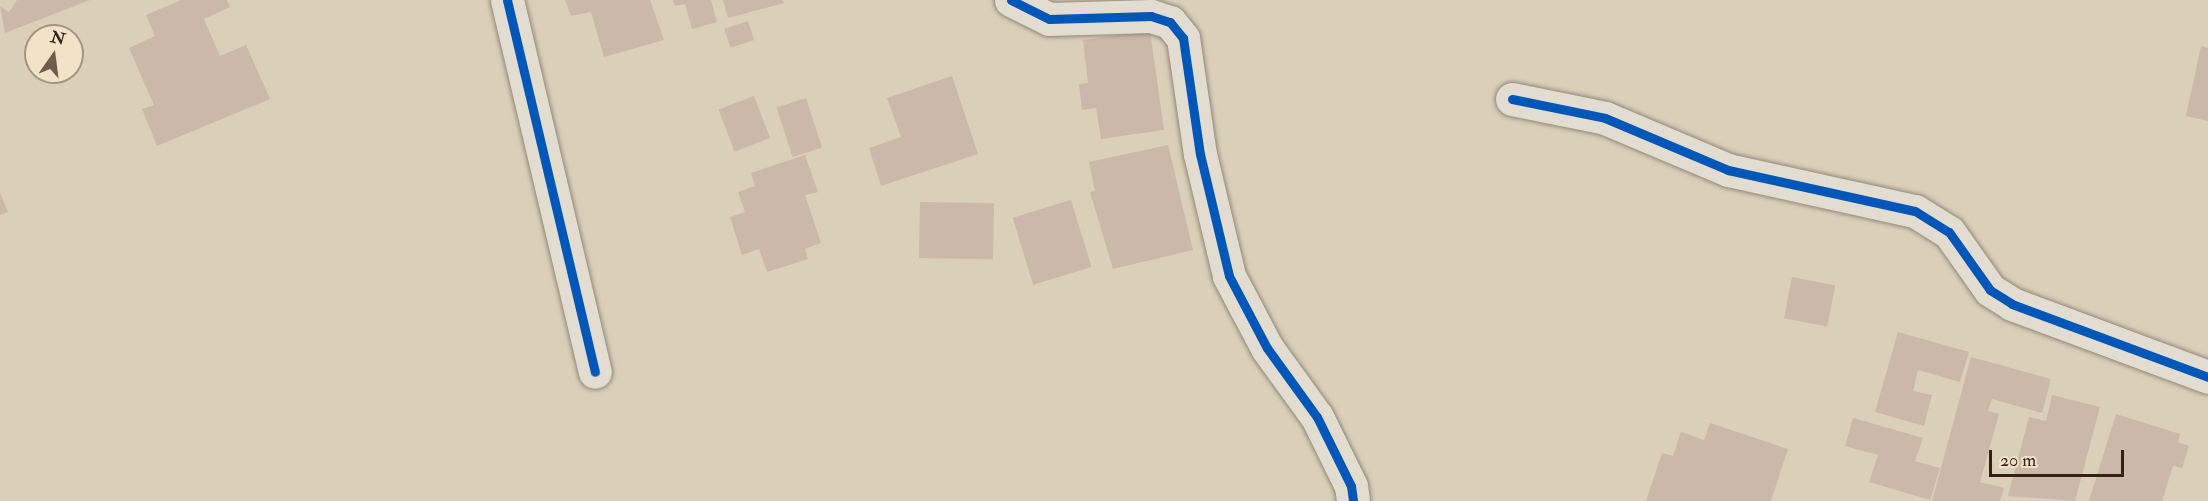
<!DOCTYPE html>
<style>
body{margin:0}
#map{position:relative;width:2208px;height:501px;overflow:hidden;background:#dacfb8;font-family:"IM FELL Double Pica",serif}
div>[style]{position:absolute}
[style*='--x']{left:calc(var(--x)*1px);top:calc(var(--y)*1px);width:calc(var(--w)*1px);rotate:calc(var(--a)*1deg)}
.building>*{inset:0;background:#ccb8a8;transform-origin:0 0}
.roads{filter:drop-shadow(0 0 2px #91887a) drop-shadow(0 0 2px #91887a)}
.street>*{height:33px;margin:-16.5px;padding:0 16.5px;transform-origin:16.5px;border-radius:16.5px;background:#e2dcd1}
.cycleway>*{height:9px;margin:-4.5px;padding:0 4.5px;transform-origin:4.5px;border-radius:4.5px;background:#0057b8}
span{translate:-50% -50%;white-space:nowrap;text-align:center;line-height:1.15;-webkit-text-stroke:6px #f0e3c8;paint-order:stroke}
.north{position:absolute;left:24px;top:24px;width:60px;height:60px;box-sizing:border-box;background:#f0e3c8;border:2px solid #a59480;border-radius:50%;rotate:14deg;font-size:16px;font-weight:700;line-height:24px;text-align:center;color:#351e14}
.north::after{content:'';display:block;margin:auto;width:21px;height:27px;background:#6f5c4d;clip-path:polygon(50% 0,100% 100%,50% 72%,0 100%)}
.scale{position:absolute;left:1989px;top:450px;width:135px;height:27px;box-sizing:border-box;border:3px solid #351e14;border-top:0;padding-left:8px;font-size:18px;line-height:21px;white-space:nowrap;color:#351e14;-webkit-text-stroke:4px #f0e3c8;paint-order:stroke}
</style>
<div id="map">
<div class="building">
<i style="clip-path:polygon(17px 0,90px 0,5px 33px,0 6px,9px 12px)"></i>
<i style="clip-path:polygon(181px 0,227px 0,230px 7px,204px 19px,220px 56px,246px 45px,270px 99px,157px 146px,142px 109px,154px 105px,129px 48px,155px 36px,146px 15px)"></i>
<i style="clip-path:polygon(565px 0,650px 0,664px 40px,604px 57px,591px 12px,571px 16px)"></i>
<i style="clip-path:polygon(673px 0,711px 0,717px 22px,692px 29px,685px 4px,675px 6px)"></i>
<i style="clip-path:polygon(723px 0,783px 0,784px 3px,728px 18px)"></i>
<i style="left:748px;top:21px;width:20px;height:25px;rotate:72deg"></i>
<i style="clip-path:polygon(1150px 31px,1164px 130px,1101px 139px,1096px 108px,1082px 110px,1079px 84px,1088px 83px,1083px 40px)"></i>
<i style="clip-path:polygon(2201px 46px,2208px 48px,2208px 121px,2186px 116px)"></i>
<i style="clip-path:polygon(952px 76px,978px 154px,881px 186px,869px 148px,901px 137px,887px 98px)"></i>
<i style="left:754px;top:96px;width:45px;height:38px;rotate:69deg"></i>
<i style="left:806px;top:98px;width:52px;height:31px;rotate:72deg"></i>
<i style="clip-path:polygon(1168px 145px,1193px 250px,1113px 269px,1090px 192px,1095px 191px,1089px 162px)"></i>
<i style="clip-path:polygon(805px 155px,818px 192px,805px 195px,821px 243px,805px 249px,808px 259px,767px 272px,759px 249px,742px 255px,730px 217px,745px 212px,738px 192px,755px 186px,751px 173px)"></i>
<i style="clip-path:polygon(0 193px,8px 212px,0 215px)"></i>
<i style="left:1071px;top:200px;width:70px;height:61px;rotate:73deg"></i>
<i style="left:920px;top:202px;width:74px;height:56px;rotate:1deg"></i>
<i style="left:1792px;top:277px;width:44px;height:42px;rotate:11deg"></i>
<i style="clip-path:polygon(1898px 332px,1969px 352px,1960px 382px,1918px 370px,1913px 391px,1932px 395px,1924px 426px,1875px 412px)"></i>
<i style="clip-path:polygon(1971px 357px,2051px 379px,2042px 413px,1992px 399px,1988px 411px,1999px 414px,1980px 482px,2004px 488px,2000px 501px,1932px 501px)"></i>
<i style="clip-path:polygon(2052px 395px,2100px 407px,2075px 501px,2008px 496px,2029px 417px,2046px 421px)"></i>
<i style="clip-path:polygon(2116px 414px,2180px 434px,2178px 442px,2189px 446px,2182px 468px,2173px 466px,2162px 501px,2089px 501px)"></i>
<i style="clip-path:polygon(1853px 418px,1923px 438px,1915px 461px,1940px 468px,1930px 500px,1869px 482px,1878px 455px,1845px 446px)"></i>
<i style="clip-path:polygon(1710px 423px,1788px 449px,1771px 501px,1646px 501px,1662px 453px,1673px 456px,1681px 432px,1704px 440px)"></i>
</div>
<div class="roads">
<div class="street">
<i style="--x:507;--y:0;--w:382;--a:76.7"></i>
<i style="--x:1011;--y:0;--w:42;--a:26.6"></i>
<i style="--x:1049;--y:19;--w:102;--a:-1.7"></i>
<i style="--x:1151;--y:16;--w:20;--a:18"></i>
<i style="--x:1170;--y:22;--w:21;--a:51"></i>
<i style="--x:1183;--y:38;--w:117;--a:81.7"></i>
<i style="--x:1200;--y:154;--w:125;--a:76.6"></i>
<i style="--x:1229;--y:276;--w:81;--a:62.2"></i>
<i style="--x:1267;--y:348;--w:85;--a:54.1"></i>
<i style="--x:1317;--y:417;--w:77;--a:63.8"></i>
<i style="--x:1351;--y:486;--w:15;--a:82"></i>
<i style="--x:1512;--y:99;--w:95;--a:11.5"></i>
<i style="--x:1605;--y:118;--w:134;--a:22.9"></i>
<i style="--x:1728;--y:170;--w:191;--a:12.4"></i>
<i style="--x:1915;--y:211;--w:40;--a:32"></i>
<i style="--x:1949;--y:232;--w:71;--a:54.7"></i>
<i style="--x:1990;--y:290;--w:26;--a:32"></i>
<i style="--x:2012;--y:304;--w:209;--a:20.4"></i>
</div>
</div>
<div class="cycleway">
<i style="--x:507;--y:0;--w:382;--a:76.7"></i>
<i style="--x:1011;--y:0;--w:42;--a:26.6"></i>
<i style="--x:1049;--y:19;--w:102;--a:-1.7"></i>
<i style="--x:1151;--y:16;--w:20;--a:18"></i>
<i style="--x:1170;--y:22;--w:21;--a:51"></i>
<i style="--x:1183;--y:38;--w:117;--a:81.7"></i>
<i style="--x:1200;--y:154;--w:125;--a:76.6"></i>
<i style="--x:1229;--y:276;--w:81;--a:62.2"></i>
<i style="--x:1267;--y:348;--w:85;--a:54.1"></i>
<i style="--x:1317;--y:417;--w:77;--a:63.8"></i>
<i style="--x:1351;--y:486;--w:15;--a:82"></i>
<i style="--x:1512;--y:99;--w:95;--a:11.5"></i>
<i style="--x:1605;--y:118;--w:134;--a:22.9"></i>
<i style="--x:1728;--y:170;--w:191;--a:12.4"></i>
<i style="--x:1915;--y:211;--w:40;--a:32"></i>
<i style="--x:1949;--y:232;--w:71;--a:54.7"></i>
<i style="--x:1990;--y:290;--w:26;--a:32"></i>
<i style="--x:2012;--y:304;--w:209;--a:20.4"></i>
</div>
<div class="north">N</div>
<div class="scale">20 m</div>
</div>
